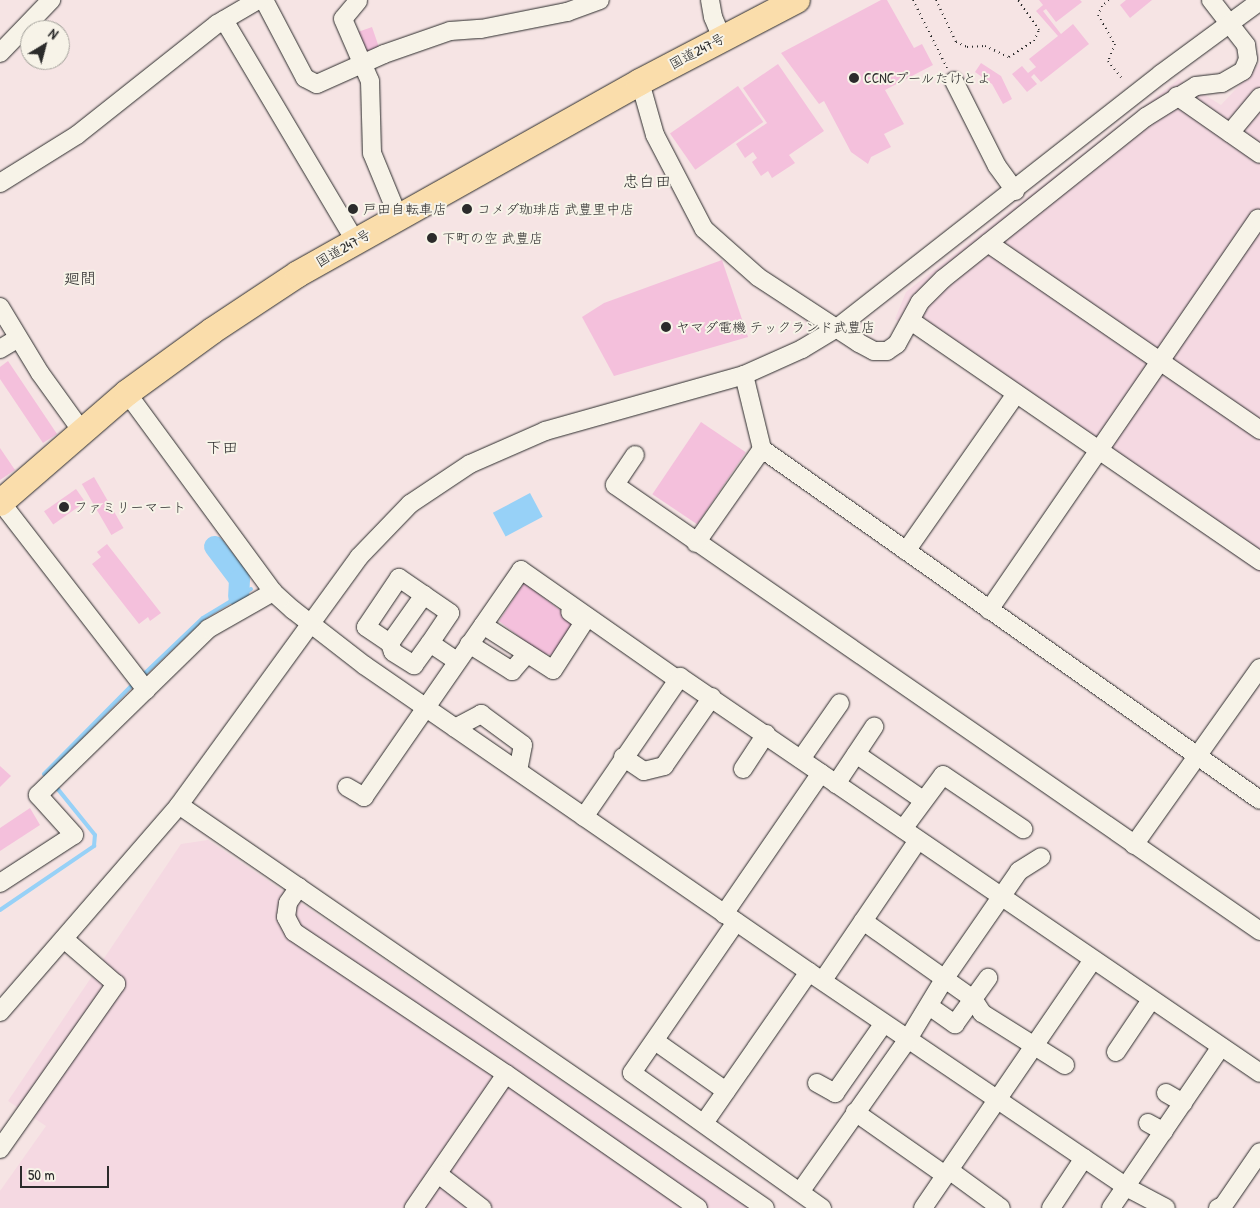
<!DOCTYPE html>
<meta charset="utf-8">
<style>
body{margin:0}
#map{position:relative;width:1260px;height:1208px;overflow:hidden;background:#f6e4e4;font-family:"Patrick Hand","Klee One",sans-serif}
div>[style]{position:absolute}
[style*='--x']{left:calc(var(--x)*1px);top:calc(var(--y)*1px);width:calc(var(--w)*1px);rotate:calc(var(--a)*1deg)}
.built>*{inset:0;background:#f5d9e2}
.water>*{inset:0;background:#97d1f7;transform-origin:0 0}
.stream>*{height:4px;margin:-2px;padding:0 2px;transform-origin:2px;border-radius:2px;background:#97d1f7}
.river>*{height:21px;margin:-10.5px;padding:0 10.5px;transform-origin:10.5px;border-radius:10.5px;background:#97d1f7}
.building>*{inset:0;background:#f4c0dc;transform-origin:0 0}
.path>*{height:2px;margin-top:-1px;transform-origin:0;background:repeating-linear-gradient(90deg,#2b2b2b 0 1px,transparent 0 5px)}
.roads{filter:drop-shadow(0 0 1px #2b2b2b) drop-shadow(0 0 1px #2b2b2b)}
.minor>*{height:18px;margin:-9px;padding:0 9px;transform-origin:9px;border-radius:9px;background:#f7f3e8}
.highway>*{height:26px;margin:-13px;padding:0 13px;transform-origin:13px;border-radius:13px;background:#faddab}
.dots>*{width:14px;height:14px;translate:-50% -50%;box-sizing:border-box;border:2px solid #f7f3e8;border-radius:50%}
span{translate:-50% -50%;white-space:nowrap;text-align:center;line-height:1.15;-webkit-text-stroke:4px #f7f3e8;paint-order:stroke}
.street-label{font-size:14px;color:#2b2b2b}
.poi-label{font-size:14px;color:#2b2b2b}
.left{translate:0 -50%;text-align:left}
.quarter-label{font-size:16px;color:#2b2b2b}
.north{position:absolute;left:20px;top:20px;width:50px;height:50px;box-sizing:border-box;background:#f7f3e8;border:1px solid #a5a39c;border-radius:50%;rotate:37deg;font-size:14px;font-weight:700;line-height:20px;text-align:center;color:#2b2b2b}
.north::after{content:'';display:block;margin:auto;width:18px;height:22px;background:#2b2b2b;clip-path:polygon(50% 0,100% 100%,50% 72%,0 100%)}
.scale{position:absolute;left:20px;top:1166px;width:89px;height:22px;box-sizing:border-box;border:2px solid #2b2b2b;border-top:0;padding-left:6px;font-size:15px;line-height:18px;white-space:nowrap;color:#2b2b2b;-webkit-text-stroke:4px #f7f3e8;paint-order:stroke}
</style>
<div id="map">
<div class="built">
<i style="clip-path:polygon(1260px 63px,1260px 573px,895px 319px,906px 292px,1179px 79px,1221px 105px)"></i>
<i style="clip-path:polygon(208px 840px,749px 1208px,0 1208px,0 1191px,46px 1126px,8px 1101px,181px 844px)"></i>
</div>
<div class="water">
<i style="left:530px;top:493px;width:27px;height:42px;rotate:62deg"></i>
</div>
<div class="stream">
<i style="--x:142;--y:676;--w:84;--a:-43.6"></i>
<i style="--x:203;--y:618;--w:56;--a:-31.1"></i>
<i style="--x:44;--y:774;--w:129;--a:-45.3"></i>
<i style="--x:0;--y:910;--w:114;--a:-34.2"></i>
<i style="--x:94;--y:846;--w:11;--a:-85"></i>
<i style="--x:95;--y:835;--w:60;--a:-129"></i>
</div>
<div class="river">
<i style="--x:214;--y:546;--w:41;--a:52.9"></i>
<i style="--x:239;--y:579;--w:17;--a:93"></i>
</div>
<div class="building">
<i style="clip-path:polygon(881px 0,887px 0,914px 48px,922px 44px,933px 65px,885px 90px,904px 124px,884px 134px,891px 147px,871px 157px,868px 164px,851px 152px,824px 101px,819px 104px,781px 53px)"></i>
<i style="clip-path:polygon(1039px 0,1080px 0,1082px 2px,1056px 22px,1046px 9px,1043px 11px,1061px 34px,1073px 24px,1089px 44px,1041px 82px,1034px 74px,1031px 77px,1037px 84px,1027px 92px,1012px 74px,1022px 66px,1028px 73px,1036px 67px,1029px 59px,1058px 36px,1036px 11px,1043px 5px)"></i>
<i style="clip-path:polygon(1126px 0,1152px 0,1130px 18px,1120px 5px)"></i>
<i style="left:372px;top:27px;width:24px;height:15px;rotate:71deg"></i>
<i style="clip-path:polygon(981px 63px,1001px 76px,1012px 99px,1003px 104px,992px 84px,975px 72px)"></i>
<i style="clip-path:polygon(778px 64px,824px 131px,789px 155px,795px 163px,772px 178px,768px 171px,761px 176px,752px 162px,757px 158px,753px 152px,745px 158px,736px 144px,767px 123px,743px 88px)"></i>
<i style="left:738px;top:86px;width:44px;height:83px;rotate:55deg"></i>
<i style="clip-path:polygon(722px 260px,748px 337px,614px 376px,582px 317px,604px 303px)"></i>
<i style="clip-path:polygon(8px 361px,57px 434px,43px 443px,0 379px,0 367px)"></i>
<i style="left:701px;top:422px;width:54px;height:87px;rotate:34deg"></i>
<i style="clip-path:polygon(0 448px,15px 470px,0 480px)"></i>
<i style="left:94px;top:477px;width:59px;height:14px;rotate:60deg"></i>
<i style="left:76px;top:489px;width:16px;height:39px;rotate:55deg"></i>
<i style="clip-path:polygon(107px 544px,161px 613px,150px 621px,148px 617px,139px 624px,92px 564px,101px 557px,97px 552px)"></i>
<i style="clip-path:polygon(524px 583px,576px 622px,554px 655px,541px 654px,499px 621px)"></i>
<i style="clip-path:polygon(0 766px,11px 776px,0 787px)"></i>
<i style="clip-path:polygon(30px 808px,40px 825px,0 851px,0 828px)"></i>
</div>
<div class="path">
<i style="--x:913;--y:0;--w:76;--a:63.4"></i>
<i style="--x:936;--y:0;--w:47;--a:64.5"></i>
<i style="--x:956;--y:42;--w:12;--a:24"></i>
<i style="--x:967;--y:47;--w:18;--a:-3"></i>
<i style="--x:985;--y:46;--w:26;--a:25"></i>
<i style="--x:1009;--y:57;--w:30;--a:-33"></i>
<i style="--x:1034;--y:41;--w:12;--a:-66"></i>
<i style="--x:1039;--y:30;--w:37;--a:-125"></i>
<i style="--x:1109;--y:0;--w:9;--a:139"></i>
<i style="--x:1102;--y:6;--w:10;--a:114"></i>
<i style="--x:1098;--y:15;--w:34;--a:60"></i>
<i style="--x:1115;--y:44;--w:18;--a:112"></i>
<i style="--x:1108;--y:61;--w:21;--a:51"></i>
</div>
<div class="roads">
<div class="minor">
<i style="--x:264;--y:0;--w:88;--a:62.3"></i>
<i style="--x:305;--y:78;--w:13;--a:27"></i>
<i style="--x:317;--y:84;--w:73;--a:-24.1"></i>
<i style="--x:384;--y:54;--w:70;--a:-19.2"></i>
<i style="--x:450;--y:31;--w:31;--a:-4"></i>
<i style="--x:481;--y:29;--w:88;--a:-11.2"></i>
<i style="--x:567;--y:12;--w:35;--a:-20"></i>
<i style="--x:710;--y:0;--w:17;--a:80"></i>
<i style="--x:713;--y:17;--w:23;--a:67"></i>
<i style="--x:358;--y:1;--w:23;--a:130"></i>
<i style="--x:343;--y:19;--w:68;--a:66.5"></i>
<i style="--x:370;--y:81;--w:72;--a:88.4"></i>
<i style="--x:372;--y:153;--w:68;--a:67.6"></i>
<i style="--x:224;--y:20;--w:257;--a:59.3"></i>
<i style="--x:0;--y:53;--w:74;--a:-46.1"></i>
<i style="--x:954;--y:81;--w:95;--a:63.2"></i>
<i style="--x:997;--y:166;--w:31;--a:54"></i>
<i style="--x:640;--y:82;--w:55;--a:74.2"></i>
<i style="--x:655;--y:135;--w:106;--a:62.5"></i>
<i style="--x:704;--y:229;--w:72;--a:41.6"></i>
<i style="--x:758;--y:277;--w:121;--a:33.2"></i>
<i style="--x:859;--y:343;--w:17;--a:28"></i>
<i style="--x:874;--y:351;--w:13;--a:0"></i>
<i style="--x:887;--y:351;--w:12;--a:-35"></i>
<i style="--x:897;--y:344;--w:48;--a:-61.3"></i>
<i style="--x:920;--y:302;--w:33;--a:-45"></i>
<i style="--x:943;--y:279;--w:260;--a:-38.6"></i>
<i style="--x:1146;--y:117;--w:59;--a:-31.8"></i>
<i style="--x:1196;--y:86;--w:26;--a:-7"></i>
<i style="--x:1222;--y:83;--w:24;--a:-30"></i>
<i style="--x:1243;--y:71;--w:13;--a:-67"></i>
<i style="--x:1248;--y:59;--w:14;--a:-98"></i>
<i style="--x:1246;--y:45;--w:57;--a:-127.9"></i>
<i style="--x:1177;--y:96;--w:101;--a:34.9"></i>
<i style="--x:1230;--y:133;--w:47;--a:-50.2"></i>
<i style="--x:0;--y:183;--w:91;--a:-31.9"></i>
<i style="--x:77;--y:135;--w:179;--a:-38.4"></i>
<i style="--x:217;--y:24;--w:48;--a:-30.3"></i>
<i style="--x:988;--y:243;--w:330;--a:34.5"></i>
<i style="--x:0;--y:307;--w:77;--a:58.8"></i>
<i style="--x:40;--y:373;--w:70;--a:54.3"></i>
<i style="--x:911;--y:321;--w:424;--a:34.5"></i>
<i style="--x:0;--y:349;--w:21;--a:-31"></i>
<i style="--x:744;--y:375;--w:76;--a:76.3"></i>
<i style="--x:762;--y:449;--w:609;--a:35.18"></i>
<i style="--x:127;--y:393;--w:247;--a:53.7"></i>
<i style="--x:273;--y:592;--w:27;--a:42"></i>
<i style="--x:293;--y:610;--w:90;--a:37.8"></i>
<i style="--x:364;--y:665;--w:541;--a:34.6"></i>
<i style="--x:809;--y:972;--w:383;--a:34.1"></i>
<i style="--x:1126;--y:1187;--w:45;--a:27.7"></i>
<i style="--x:635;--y:455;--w:36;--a:124"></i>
<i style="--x:615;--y:485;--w:784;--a:34.66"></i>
<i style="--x:0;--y:501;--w:239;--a:52.3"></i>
<i style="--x:696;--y:543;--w:115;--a:-54.9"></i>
<i style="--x:906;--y:551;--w:192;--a:-55"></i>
<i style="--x:989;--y:610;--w:475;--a:-55.5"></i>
<i style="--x:1258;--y:219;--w:2;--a:27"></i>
<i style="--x:483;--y:625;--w:83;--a:32.7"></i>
<i style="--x:553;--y:670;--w:57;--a:-57.1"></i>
<i style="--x:584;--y:622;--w:17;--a:-144"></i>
<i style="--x:390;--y:643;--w:59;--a:-54.7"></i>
<i style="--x:430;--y:643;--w:36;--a:-56"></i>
<i style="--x:450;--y:613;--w:62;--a:-145.5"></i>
<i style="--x:399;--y:578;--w:59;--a:124"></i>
<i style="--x:366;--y:627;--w:29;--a:34"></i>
<i style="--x:390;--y:643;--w:9;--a:72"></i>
<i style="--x:393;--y:652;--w:25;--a:32"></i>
<i style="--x:414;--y:665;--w:27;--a:-54"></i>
<i style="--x:430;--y:643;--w:32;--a:34"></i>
<i style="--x:469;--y:644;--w:51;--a:32.1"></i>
<i style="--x:512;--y:671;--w:23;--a:-49"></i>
<i style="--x:455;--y:728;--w:30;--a:-28"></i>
<i style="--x:481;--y:714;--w:52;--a:36.4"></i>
<i style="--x:523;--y:745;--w:26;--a:101"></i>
<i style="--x:856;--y:754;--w:81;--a:34.5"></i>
<i style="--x:623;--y:757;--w:25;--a:34"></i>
<i style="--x:644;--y:771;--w:21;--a:-14"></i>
<i style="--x:664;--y:766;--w:84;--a:-55.2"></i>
<i style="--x:801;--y:759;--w:68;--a:-55.1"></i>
<i style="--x:743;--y:769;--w:42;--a:-56.7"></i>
<i style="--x:836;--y:784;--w:69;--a:-56.3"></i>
<i style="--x:347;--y:787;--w:20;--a:30"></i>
<i style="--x:364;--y:797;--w:276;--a:-55.3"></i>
<i style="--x:521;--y:570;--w:192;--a:35"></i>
<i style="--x:179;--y:805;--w:711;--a:34.52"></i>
<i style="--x:584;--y:817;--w:170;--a:-55.6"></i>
<i style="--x:680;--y:677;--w:702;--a:34.32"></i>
<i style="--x:903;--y:829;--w:67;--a:-53.5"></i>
<i style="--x:943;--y:775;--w:97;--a:34"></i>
<i style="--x:1134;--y:845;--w:217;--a:-54.6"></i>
<i style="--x:0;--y:883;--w:88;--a:-33"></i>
<i style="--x:74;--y:835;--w:54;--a:-132"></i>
<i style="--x:38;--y:795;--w:238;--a:-44.3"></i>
<i style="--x:208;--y:629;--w:75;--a:-29.6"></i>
<i style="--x:299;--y:887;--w:19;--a:125"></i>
<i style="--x:288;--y:903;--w:14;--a:98"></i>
<i style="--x:286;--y:917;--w:17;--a:62"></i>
<i style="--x:294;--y:932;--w:255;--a:33.8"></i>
<i style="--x:506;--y:1074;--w:163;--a:124.5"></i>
<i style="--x:724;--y:914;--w:171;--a:-55.5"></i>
<i style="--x:863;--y:921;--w:135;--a:35.3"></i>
<i style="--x:973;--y:999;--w:17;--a:57"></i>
<i style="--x:982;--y:1013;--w:98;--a:32.1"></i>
<i style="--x:736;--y:922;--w:183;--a:124.6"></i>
<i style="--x:632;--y:1073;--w:233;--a:35.4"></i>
<i style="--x:823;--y:980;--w:169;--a:-55.8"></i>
<i style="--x:929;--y:1006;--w:32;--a:35"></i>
<i style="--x:955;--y:1024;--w:57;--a:-54.3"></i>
<i style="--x:0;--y:1012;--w:274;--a:-49.1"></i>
<i style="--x:179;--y:805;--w:306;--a:-54"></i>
<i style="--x:359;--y:557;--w:74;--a:-46.1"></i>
<i style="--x:410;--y:504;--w:72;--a:-33.7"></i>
<i style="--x:470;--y:464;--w:82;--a:-23.7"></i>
<i style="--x:545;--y:431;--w:207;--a:-15.7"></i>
<i style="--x:744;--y:375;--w:64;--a:-24.1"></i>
<i style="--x:802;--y:349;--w:41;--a:-31"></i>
<i style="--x:837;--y:328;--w:412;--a:-38.1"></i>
<i style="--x:1161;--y:74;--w:123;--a:-36.4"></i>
<i style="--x:655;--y:1041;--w:87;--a:35.2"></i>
<i style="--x:1116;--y:1052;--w:63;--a:-56.1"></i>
<i style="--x:506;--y:1074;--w:234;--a:34.9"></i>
<i style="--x:817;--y:1083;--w:21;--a:29"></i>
<i style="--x:835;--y:1093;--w:85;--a:-55"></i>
<i style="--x:1166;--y:1093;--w:20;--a:30"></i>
<i style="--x:855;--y:1112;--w:110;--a:35"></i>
<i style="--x:704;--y:1123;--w:184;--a:-55.2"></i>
<i style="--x:1148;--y:1123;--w:18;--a:29"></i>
<i style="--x:0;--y:1149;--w:202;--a:-54.9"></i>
<i style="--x:116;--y:984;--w:69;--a:-139.1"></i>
<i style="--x:949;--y:1170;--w:64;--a:36.2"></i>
<i style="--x:438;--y:1174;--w:56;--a:37.7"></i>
<i style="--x:800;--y:1192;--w:187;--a:-54.8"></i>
<i style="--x:908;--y:1039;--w:71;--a:-58.8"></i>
<i style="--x:945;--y:978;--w:130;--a:-55.3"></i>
<i style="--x:1019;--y:871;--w:26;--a:-32"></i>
<i style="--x:923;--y:1208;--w:299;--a:-55.6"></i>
<i style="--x:1051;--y:1208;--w:60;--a:-56.6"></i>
<i style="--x:1111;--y:1208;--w:195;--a:-55.7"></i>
<i style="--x:1218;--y:1208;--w:5;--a:-22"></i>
<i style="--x:1223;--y:1206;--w:65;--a:-55.6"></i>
</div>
<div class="highway">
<i style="--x:0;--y:503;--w:168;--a:-40.9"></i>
<i style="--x:127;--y:393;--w:105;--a:-36.1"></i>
<i style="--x:212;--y:331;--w:103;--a:-33.5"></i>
<i style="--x:298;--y:274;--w:392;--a:-29.3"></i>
<i style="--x:640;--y:82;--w:177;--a:-27.6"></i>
</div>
</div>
<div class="dots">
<i style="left:854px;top:78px;background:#2b2b2b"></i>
<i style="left:353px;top:209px;background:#2b2b2b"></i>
<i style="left:467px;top:209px;background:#2b2b2b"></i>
<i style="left:432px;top:238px;background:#2b2b2b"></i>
<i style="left:666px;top:327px;background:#2b2b2b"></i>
<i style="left:64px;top:507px;background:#2b2b2b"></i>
</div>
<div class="street-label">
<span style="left:697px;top:51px;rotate:-28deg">国道247号</span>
<span style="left:343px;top:248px;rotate:-30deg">国道247号</span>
</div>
<div class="poi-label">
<span class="left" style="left:864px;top:78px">CCNCプールたけとよ</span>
<span class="left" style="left:363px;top:209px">戸田自転車店</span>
<span class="left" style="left:477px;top:209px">コメダ珈琲店 武豊里中店</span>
<span class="left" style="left:442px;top:238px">下町の空 武豊店</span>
<span class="left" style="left:676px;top:327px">ヤマダ電機 テックランド武豊店</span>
<span class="left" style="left:74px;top:507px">ファミリーマート</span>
</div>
<div class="quarter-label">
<span style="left:647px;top:181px">忠白田</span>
<span style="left:80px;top:278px">廻間</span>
<span style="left:222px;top:447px">下田</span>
</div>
<div class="north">N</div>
<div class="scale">50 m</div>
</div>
